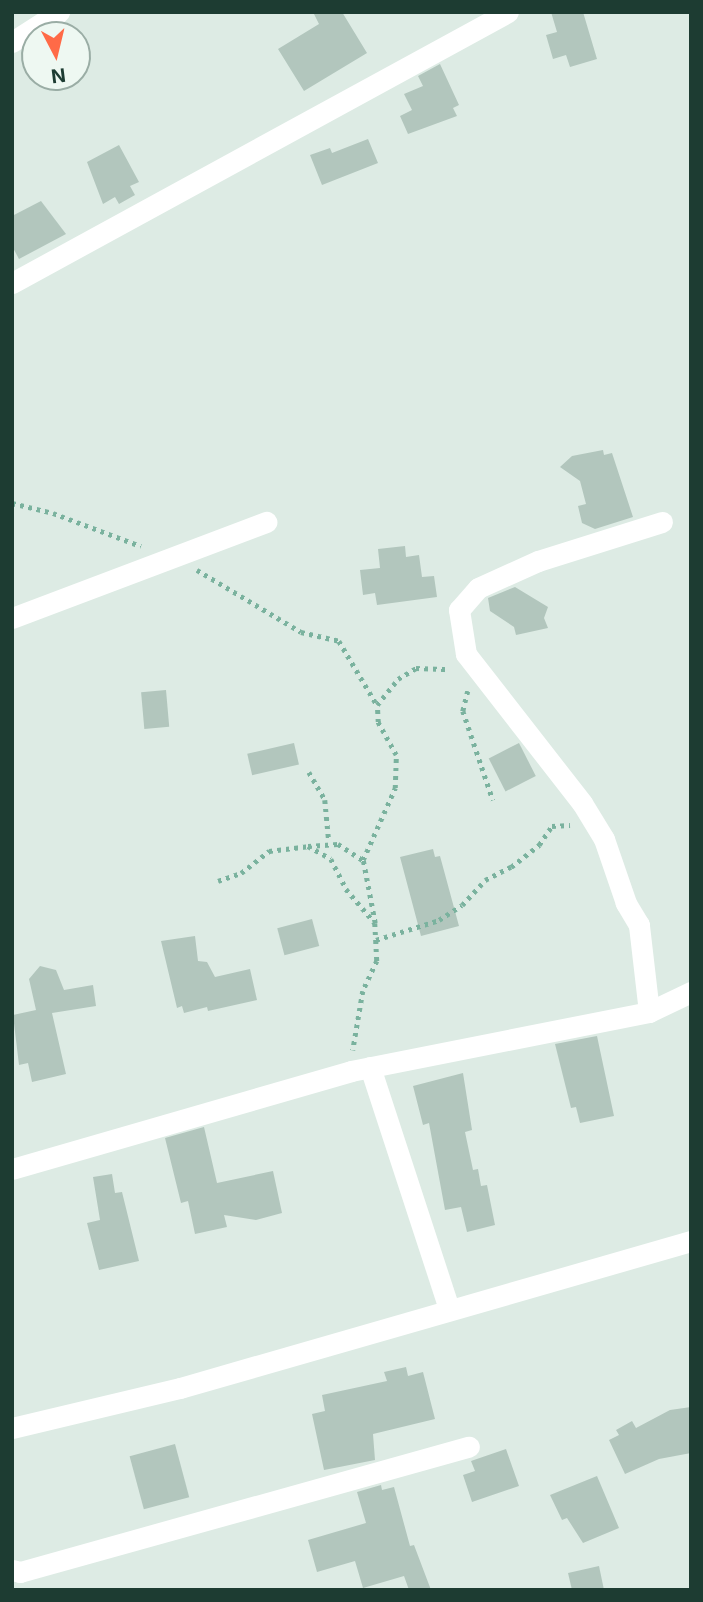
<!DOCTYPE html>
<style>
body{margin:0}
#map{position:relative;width:703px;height:1602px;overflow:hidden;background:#ddebe4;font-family:Inter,sans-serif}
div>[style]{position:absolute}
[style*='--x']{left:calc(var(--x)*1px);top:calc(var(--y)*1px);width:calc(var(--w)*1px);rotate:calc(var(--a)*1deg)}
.building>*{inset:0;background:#b2c6bd;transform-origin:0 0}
.path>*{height:4.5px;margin-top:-2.25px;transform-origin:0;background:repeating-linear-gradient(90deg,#7ab29e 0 3.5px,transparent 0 8.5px)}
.street>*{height:21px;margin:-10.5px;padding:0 10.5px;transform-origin:10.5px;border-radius:10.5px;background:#fff}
span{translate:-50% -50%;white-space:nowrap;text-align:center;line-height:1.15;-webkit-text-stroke:7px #eef8f2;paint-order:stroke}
.frame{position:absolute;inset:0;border:14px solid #1d3c32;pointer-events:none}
.north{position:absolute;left:21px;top:21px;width:70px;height:70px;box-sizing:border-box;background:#eef8f2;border:2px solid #9aada5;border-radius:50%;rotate:173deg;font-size:19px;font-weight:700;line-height:28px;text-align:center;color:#1d3c32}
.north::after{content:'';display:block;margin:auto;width:24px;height:32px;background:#ff6a47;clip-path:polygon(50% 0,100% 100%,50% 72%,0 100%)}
</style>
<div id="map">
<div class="building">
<i style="clip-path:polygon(313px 12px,342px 12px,367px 53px,304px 91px,278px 49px,319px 24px)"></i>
<i style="clip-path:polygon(551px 12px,583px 12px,597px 59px,570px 67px,566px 55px,553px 59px,546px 35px,557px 32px)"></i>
<i style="clip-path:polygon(440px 64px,459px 105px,453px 108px,457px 116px,408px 134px,400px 116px,412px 110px,404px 94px,423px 86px,418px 76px)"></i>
<i style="clip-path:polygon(368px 139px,378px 163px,322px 185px,310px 155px,330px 148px,332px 153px)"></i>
<i style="clip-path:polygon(119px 145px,139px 182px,130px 186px,135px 195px,119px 204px,115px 197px,103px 204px,87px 162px)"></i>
<i style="clip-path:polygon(41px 201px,66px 234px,19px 259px,12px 246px,12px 216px)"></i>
<i style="clip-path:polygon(603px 450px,604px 455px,612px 453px,633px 517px,595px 529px,582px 523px,578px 506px,586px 504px,580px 481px,560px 467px,572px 456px)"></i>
<i style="clip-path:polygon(405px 546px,406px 557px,419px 555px,422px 577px,434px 576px,437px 597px,377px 605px,375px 593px,363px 595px,360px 570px,380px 568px,378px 549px)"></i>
<i style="clip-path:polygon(515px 587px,548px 607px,544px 618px,548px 628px,516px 635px,514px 627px,490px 611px,488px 598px)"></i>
<i style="left:166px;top:690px;width:37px;height:25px;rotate:85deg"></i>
<i style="left:294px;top:743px;width:22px;height:48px;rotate:77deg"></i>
<i style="left:519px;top:743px;width:37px;height:34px;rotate:63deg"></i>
<i style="clip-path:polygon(433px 849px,435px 857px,440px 856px,459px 926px,421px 936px,400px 857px)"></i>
<i style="left:312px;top:919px;width:28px;height:36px;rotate:75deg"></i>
<i style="clip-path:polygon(195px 936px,198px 961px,207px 962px,215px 977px,250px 969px,257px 1000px,208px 1011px,207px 1007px,184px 1013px,182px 1006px,177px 1008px,161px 941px)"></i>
<i style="clip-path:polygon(40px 966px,56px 970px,64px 990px,93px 985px,96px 1006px,52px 1013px,66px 1074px,32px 1082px,28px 1063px,19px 1065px,13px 1015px,36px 1010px,29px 979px)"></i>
<i style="clip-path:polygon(597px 1036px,614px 1116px,580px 1123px,576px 1107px,571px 1108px,555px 1044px)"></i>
<i style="clip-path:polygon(463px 1073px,472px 1130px,465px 1132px,473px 1170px,478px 1169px,481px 1186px,487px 1185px,495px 1225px,467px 1232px,461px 1207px,445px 1210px,429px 1123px,423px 1125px,413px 1086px)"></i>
<i style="clip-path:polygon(204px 1127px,217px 1183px,273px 1171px,282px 1213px,256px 1220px,224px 1215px,227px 1227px,195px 1234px,188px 1201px,181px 1203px,165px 1138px)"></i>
<i style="clip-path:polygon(112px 1174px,115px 1193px,122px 1192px,139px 1261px,99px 1270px,87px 1223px,100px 1220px,93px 1177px)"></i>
<i style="clip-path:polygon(406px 1367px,408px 1376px,423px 1372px,435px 1419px,373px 1434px,375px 1460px,324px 1470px,312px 1414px,325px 1411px,322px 1395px,387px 1381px,384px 1372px)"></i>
<i style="clip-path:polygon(691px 1407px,691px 1453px,659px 1459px,625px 1474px,609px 1440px,619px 1435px,616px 1430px,632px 1421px,636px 1428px,670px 1410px)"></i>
<i style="left:175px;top:1444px;width:55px;height:47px;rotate:75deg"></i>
<i style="clip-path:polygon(506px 1449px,519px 1486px,472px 1502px,463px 1475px,475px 1471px,471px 1461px)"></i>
<i style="clip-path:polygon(597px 1476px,619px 1528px,583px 1543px,567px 1518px,562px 1520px,550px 1495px)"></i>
<i style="clip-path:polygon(381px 1485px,382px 1490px,394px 1487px,410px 1546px,414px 1545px,431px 1590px,409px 1590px,404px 1576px,363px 1588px,355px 1561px,317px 1572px,308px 1540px,366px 1523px,357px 1492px)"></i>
<i style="clip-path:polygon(599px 1566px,604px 1590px,572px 1590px,568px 1573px)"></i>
</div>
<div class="path">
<i style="--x:12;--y:503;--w:42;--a:13.7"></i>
<i style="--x:53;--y:513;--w:94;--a:20.6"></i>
<i style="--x:197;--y:570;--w:121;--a:30.8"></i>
<i style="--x:301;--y:632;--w:39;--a:13"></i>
<i style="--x:339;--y:641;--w:74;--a:59.3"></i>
<i style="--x:468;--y:691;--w:21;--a:104"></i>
<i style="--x:463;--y:711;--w:94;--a:71.4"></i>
<i style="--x:309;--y:772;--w:32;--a:60"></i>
<i style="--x:325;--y:800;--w:42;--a:84.6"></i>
<i style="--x:308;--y:846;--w:30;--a:-4"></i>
<i style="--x:338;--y:844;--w:30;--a:33"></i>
<i style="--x:218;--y:881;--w:24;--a:-19"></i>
<i style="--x:241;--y:873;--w:36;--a:-38"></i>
<i style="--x:269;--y:851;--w:39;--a:-7"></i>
<i style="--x:308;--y:846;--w:26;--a:29"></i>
<i style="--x:331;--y:859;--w:34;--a:63"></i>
<i style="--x:346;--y:889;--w:45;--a:49.5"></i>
<i style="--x:375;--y:923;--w:38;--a:87"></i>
<i style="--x:377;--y:961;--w:33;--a:115"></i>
<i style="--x:363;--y:991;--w:60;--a:99.6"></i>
<i style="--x:375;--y:923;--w:64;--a:-100.8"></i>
<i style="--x:363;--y:860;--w:79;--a:-66"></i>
<i style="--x:395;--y:788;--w:33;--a:-88"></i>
<i style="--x:396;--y:755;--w:38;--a:-119"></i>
<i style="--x:378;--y:722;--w:17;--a:-93"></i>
<i style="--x:377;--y:705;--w:33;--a:-51"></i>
<i style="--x:398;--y:679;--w:21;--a:-31"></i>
<i style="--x:416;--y:668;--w:34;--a:2"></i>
<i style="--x:376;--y:940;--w:66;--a:-17.6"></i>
<i style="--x:439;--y:920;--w:27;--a:-33"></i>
<i style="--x:462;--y:905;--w:34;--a:-47"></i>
<i style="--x:485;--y:880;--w:29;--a:-27"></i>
<i style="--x:511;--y:867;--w:36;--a:-38"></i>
<i style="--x:539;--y:845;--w:23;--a:-56"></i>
<i style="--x:552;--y:826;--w:18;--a:-3"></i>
</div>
<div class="street">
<i style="--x:12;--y:42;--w:56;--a:-32.6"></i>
<i style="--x:12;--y:283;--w:565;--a:-28.65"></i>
<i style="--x:12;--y:618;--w:272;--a:-20.7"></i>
<i style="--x:649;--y:1012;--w:88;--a:-96.6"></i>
<i style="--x:639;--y:925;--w:26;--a:-121"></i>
<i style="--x:626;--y:903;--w:68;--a:-109"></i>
<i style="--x:604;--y:839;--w:42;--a:-121.4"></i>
<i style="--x:582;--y:803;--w:189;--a:-127.9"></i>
<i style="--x:466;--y:654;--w:45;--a:-99"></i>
<i style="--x:459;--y:610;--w:29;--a:-49"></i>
<i style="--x:478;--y:588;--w:66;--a:-24.2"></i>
<i style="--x:538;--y:561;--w:130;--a:-17.5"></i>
<i style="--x:370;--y:1067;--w:254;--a:71.9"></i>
<i style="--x:12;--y:1169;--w:353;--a:-16.1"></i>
<i style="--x:351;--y:1071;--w:304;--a:-11.2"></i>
<i style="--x:649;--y:1012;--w:47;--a:-25.5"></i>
<i style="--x:12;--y:1428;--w:173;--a:-13.4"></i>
<i style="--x:180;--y:1388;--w:532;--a:-16.05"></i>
<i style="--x:12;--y:1570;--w:8;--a:14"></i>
<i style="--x:20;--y:1572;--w:466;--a:-15.6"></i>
</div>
<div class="frame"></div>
<div class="north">N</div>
</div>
